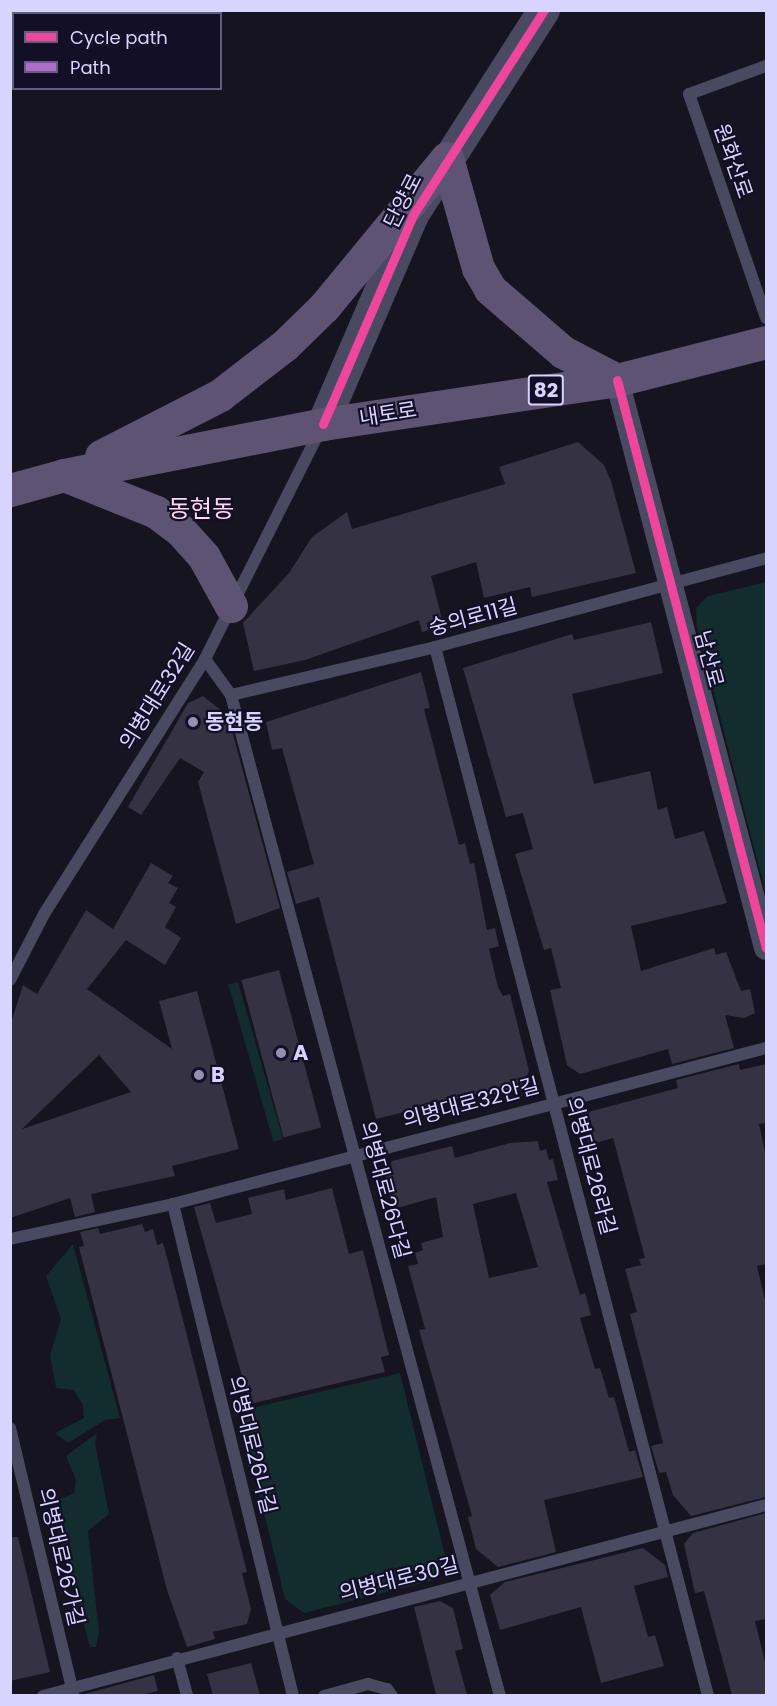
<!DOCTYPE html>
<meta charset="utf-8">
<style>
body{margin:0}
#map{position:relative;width:777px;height:1706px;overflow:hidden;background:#161421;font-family:Poppins,"Noto Sans KR",sans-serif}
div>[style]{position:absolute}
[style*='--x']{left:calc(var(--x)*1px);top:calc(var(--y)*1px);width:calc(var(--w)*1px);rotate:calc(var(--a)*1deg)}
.green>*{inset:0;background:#132c2d;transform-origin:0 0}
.building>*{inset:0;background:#343243;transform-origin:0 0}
.service>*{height:12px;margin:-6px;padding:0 6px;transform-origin:6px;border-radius:6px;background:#4a4962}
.minor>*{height:24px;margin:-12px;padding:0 12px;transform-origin:12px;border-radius:12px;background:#4a4962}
.tertiary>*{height:32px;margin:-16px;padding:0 16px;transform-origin:16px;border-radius:16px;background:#4a4962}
.primary>*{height:33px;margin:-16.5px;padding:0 16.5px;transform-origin:16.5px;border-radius:16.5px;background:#5e5373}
.quiet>*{height:8px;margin-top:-4px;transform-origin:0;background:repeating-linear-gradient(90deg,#b06ccc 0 15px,transparent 0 23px)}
.cycleway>*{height:9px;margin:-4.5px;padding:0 4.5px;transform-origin:4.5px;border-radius:4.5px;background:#ed469a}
.dots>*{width:16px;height:16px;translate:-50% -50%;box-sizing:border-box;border:3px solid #130f26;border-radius:50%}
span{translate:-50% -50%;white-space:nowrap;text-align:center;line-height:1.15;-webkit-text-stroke:4.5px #130f26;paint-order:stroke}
.shield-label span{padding:2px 4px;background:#130f26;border:2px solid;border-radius:4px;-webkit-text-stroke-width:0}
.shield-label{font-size:20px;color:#d9d4ff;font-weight:700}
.street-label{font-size:21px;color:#d9d4ff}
.poi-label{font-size:21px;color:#d9d4ff;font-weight:700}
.left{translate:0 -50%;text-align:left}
.quarter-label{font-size:24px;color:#ffd6f0}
.frame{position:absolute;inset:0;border:12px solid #d9d4ff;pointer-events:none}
.legend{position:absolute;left:12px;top:12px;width:210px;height:78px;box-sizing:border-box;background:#130f26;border:2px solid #625e7d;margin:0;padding:8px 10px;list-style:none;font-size:18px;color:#d9d4ff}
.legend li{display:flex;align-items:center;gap:12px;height:30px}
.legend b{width:30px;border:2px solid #625e7d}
</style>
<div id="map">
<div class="green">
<i style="clip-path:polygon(766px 582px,766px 894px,697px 628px,696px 608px,708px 596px)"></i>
<i style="left:238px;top:982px;width:163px;height:10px;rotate:74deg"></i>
<i style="clip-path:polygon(73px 1244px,120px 1418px,105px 1420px,68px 1443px,55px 1433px,84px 1418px,83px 1405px,74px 1390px,56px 1388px,50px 1355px,61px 1319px,46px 1276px)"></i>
<i style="clip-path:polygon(400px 1373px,445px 1555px,434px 1580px,304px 1613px,285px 1599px,239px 1411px)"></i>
<i style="clip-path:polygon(97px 1433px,95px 1443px,109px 1514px,88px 1531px,99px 1632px,96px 1647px,90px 1647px,50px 1503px,74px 1493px,76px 1480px,66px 1456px)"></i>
</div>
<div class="building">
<i style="clip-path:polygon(578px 442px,604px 465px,611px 481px,636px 573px,532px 597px,530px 587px,484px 598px,476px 562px,431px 576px,444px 627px,422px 632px,419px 620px,305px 660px,254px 671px,243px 623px,289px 573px,312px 537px,347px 512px,352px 529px,505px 484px,499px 467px)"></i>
<i style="clip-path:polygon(651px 622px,663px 673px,572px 694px,594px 784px,650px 771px,658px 810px,667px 807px,675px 839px,704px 831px,727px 903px,631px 926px,641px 971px,714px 948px,716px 955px,726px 952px,741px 991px,750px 989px,755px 1013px,744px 1018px,725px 1015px,734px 1048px,672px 1064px,668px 1049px,580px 1074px,567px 1065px,550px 990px,561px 988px,551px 948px,544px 950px,515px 854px,533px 849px,523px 813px,506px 817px,463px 668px,572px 634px,574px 640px)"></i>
<i style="clip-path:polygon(421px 672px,430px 708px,424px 709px,459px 845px,465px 843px,470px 864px,474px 863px,487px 930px,495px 928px,499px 946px,489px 949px,498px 987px,503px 996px,510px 994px,529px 1071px,521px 1090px,494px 1096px,492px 1090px,376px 1119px,319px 897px,296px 904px,287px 872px,314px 864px,282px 748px,272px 750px,266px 722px)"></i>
<i style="clip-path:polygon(203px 696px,228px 716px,280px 908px,236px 924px,198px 782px,204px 772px,180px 758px,141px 815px,128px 807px,188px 703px)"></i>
<i style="clip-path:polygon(evenodd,151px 863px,173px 876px,168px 883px,178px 888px,169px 903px,176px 907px,165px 927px,181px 938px,165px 965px,126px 940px,87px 989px,172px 1049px,159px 1001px,197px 991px,239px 1149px,172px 1166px,175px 1176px,91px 1194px,95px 1212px,75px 1217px,70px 1198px,10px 1218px,10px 1026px,23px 985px,37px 994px,86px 910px,113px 929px,151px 863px,99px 1055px,131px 1092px,22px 1129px,99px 1055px)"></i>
<i style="left:279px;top:970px;width:163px;height:39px;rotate:75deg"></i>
<i style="clip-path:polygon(739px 1064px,740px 1070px,766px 1064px,766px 1123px,759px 1124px,766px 1156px,766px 1264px,757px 1266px,766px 1304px,766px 1497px,691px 1516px,673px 1495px,666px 1472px,659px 1473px,651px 1446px,663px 1443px,630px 1314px,637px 1312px,625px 1269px,641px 1265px,639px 1259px,645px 1258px,613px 1138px,589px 1145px,581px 1114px,678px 1088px,676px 1080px)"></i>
<i style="clip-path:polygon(evenodd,538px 1141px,540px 1151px,546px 1149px,549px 1160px,553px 1159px,558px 1180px,547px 1182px,580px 1295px,585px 1293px,591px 1315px,580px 1318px,595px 1369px,600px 1368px,609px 1398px,614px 1397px,629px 1452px,635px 1450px,643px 1477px,544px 1500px,556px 1552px,498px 1567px,476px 1549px,468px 1517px,472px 1516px,419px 1330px,425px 1329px,408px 1266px,418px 1264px,415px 1253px,423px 1250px,421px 1243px,443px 1237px,436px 1197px,394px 1209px,385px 1177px,392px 1161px,452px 1146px,455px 1158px,510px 1143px,538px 1141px,516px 1193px,538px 1267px,489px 1278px,473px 1204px,516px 1193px)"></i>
<i style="clip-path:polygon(332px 1188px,349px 1254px,363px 1250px,389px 1355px,381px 1357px,385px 1372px,250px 1404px,194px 1207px,210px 1203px,216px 1223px,252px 1214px,248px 1198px,284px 1189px,286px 1200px)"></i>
<i style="clip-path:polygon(142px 1224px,145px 1232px,153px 1229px,157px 1245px,163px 1243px,169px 1265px,247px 1572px,242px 1573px,251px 1609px,247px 1624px,213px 1632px,215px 1639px,187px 1647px,167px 1590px,79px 1247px,84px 1246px,80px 1232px,98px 1228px,100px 1234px)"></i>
<i style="clip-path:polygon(766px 1513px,766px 1619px,755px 1621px,766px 1666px,766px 1695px,732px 1695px,704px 1591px,695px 1593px,684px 1544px,693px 1533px)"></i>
<i style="clip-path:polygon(10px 1537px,18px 1537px,50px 1672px,10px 1681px)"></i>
<i style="clip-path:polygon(643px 1548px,665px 1565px,668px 1577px,634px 1586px,648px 1637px,655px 1635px,664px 1666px,601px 1683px,581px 1607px,500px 1630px,490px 1595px,505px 1582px)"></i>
<i style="clip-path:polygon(440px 1601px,453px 1608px,463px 1649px,455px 1651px,467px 1695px,436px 1695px,414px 1607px)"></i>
<i style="clip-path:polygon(251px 1663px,260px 1695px,213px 1695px,207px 1674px)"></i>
<i style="clip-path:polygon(154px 1675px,158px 1691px,141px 1695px,81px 1695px)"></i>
</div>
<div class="service">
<i style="--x:766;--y:66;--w:82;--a:160"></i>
<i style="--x:689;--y:94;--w:237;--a:71"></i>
<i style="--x:435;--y:647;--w:1084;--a:75.41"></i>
<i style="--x:205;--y:659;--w:44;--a:54.2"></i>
<i style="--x:231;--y:695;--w:210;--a:-13.2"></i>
<i style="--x:435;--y:647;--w:343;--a:-15"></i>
<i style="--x:231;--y:695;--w:1037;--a:74.96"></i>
<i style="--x:10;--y:980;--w:74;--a:-62.7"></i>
<i style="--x:44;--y:914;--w:302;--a:-57.7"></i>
<i style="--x:205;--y:659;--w:258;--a:-63.3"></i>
<i style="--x:173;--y:1204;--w:506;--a:76.29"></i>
<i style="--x:10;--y:1239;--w:167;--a:-12.1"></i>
<i style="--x:173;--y:1204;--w:613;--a:-14.74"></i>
<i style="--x:10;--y:1428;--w:272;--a:76.6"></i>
<i style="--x:177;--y:1658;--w:39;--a:75"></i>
<i style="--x:43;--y:1696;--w:748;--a:-14.8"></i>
<i style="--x:324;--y:1696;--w:46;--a:-15.3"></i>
<i style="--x:368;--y:1684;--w:20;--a:15"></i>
<i style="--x:387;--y:1689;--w:9;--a:54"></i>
</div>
<div class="minor">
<i style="--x:617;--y:380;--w:587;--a:75.3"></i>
</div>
<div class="tertiary">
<i style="--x:323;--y:424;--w:228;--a:-66.7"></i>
<i style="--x:413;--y:215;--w:243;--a:-57.4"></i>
</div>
<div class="primary">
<i style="--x:447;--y:158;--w:114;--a:74.3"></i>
<i style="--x:478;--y:268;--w:24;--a:60"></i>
<i style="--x:490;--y:289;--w:96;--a:40.8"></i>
<i style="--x:563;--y:352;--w:61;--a:27.4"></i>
<i style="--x:101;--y:456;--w:134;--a:-27.1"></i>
<i style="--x:220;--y:395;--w:82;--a:-37.6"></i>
<i style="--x:285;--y:345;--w:54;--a:-44.3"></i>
<i style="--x:324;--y:307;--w:193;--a:-50.5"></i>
<i style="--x:64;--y:475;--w:99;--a:21.9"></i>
<i style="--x:156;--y:512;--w:30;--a:37"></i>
<i style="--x:180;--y:530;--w:36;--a:48"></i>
<i style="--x:204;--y:557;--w:56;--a:61.1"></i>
<i style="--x:10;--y:490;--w:56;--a:-15.5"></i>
<i style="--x:64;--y:475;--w:264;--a:-11.1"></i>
<i style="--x:323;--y:424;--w:297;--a:-8.5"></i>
<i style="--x:617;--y:380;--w:154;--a:-14.3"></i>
</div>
<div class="quiet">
<i style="--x:134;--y:14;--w:7;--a:-34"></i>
<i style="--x:10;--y:81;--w:4;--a:-27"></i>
</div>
<div class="cycleway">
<i style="--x:617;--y:380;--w:587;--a:75.3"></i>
<i style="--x:323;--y:424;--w:228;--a:-66.7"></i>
<i style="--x:413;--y:215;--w:243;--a:-57.4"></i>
</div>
<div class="dots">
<i style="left:193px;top:722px;background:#9591b1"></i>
<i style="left:281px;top:1053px;background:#9591b1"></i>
<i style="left:199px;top:1075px;background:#9591b1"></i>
</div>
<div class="shield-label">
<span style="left:546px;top:390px">82</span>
</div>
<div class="street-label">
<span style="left:733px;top:161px;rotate:71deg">원화산로</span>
<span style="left:403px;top:201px;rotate:-63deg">단양로</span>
<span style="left:388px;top:414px;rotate:-9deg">내토로</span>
<span style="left:473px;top:617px;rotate:-15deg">숭의로11길</span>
<span style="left:709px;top:659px;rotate:75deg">남산로</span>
<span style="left:157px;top:696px;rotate:-58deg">의병대로32길</span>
<span style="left:471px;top:1103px;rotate:-15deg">의병대로32안길</span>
<span style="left:591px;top:1166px;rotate:75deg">의병대로26라길</span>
<span style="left:385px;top:1190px;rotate:75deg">의병대로26다길</span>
<span style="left:252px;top:1445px;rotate:76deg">의병대로26나길</span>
<span style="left:61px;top:1557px;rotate:77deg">의병대로26가길</span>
<span style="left:399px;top:1579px;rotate:-14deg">의병대로30길</span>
</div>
<div class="poi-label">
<span class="left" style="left:205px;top:722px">동현동</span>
<span class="left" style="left:293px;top:1053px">A</span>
<span class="left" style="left:211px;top:1075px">B</span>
</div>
<div class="quarter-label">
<span style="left:201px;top:509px">동현동</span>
</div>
<div class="frame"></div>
<ul class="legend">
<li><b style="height:8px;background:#ed469a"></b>Cycle path</li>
<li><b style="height:8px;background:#b06ccc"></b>Path</li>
</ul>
</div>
